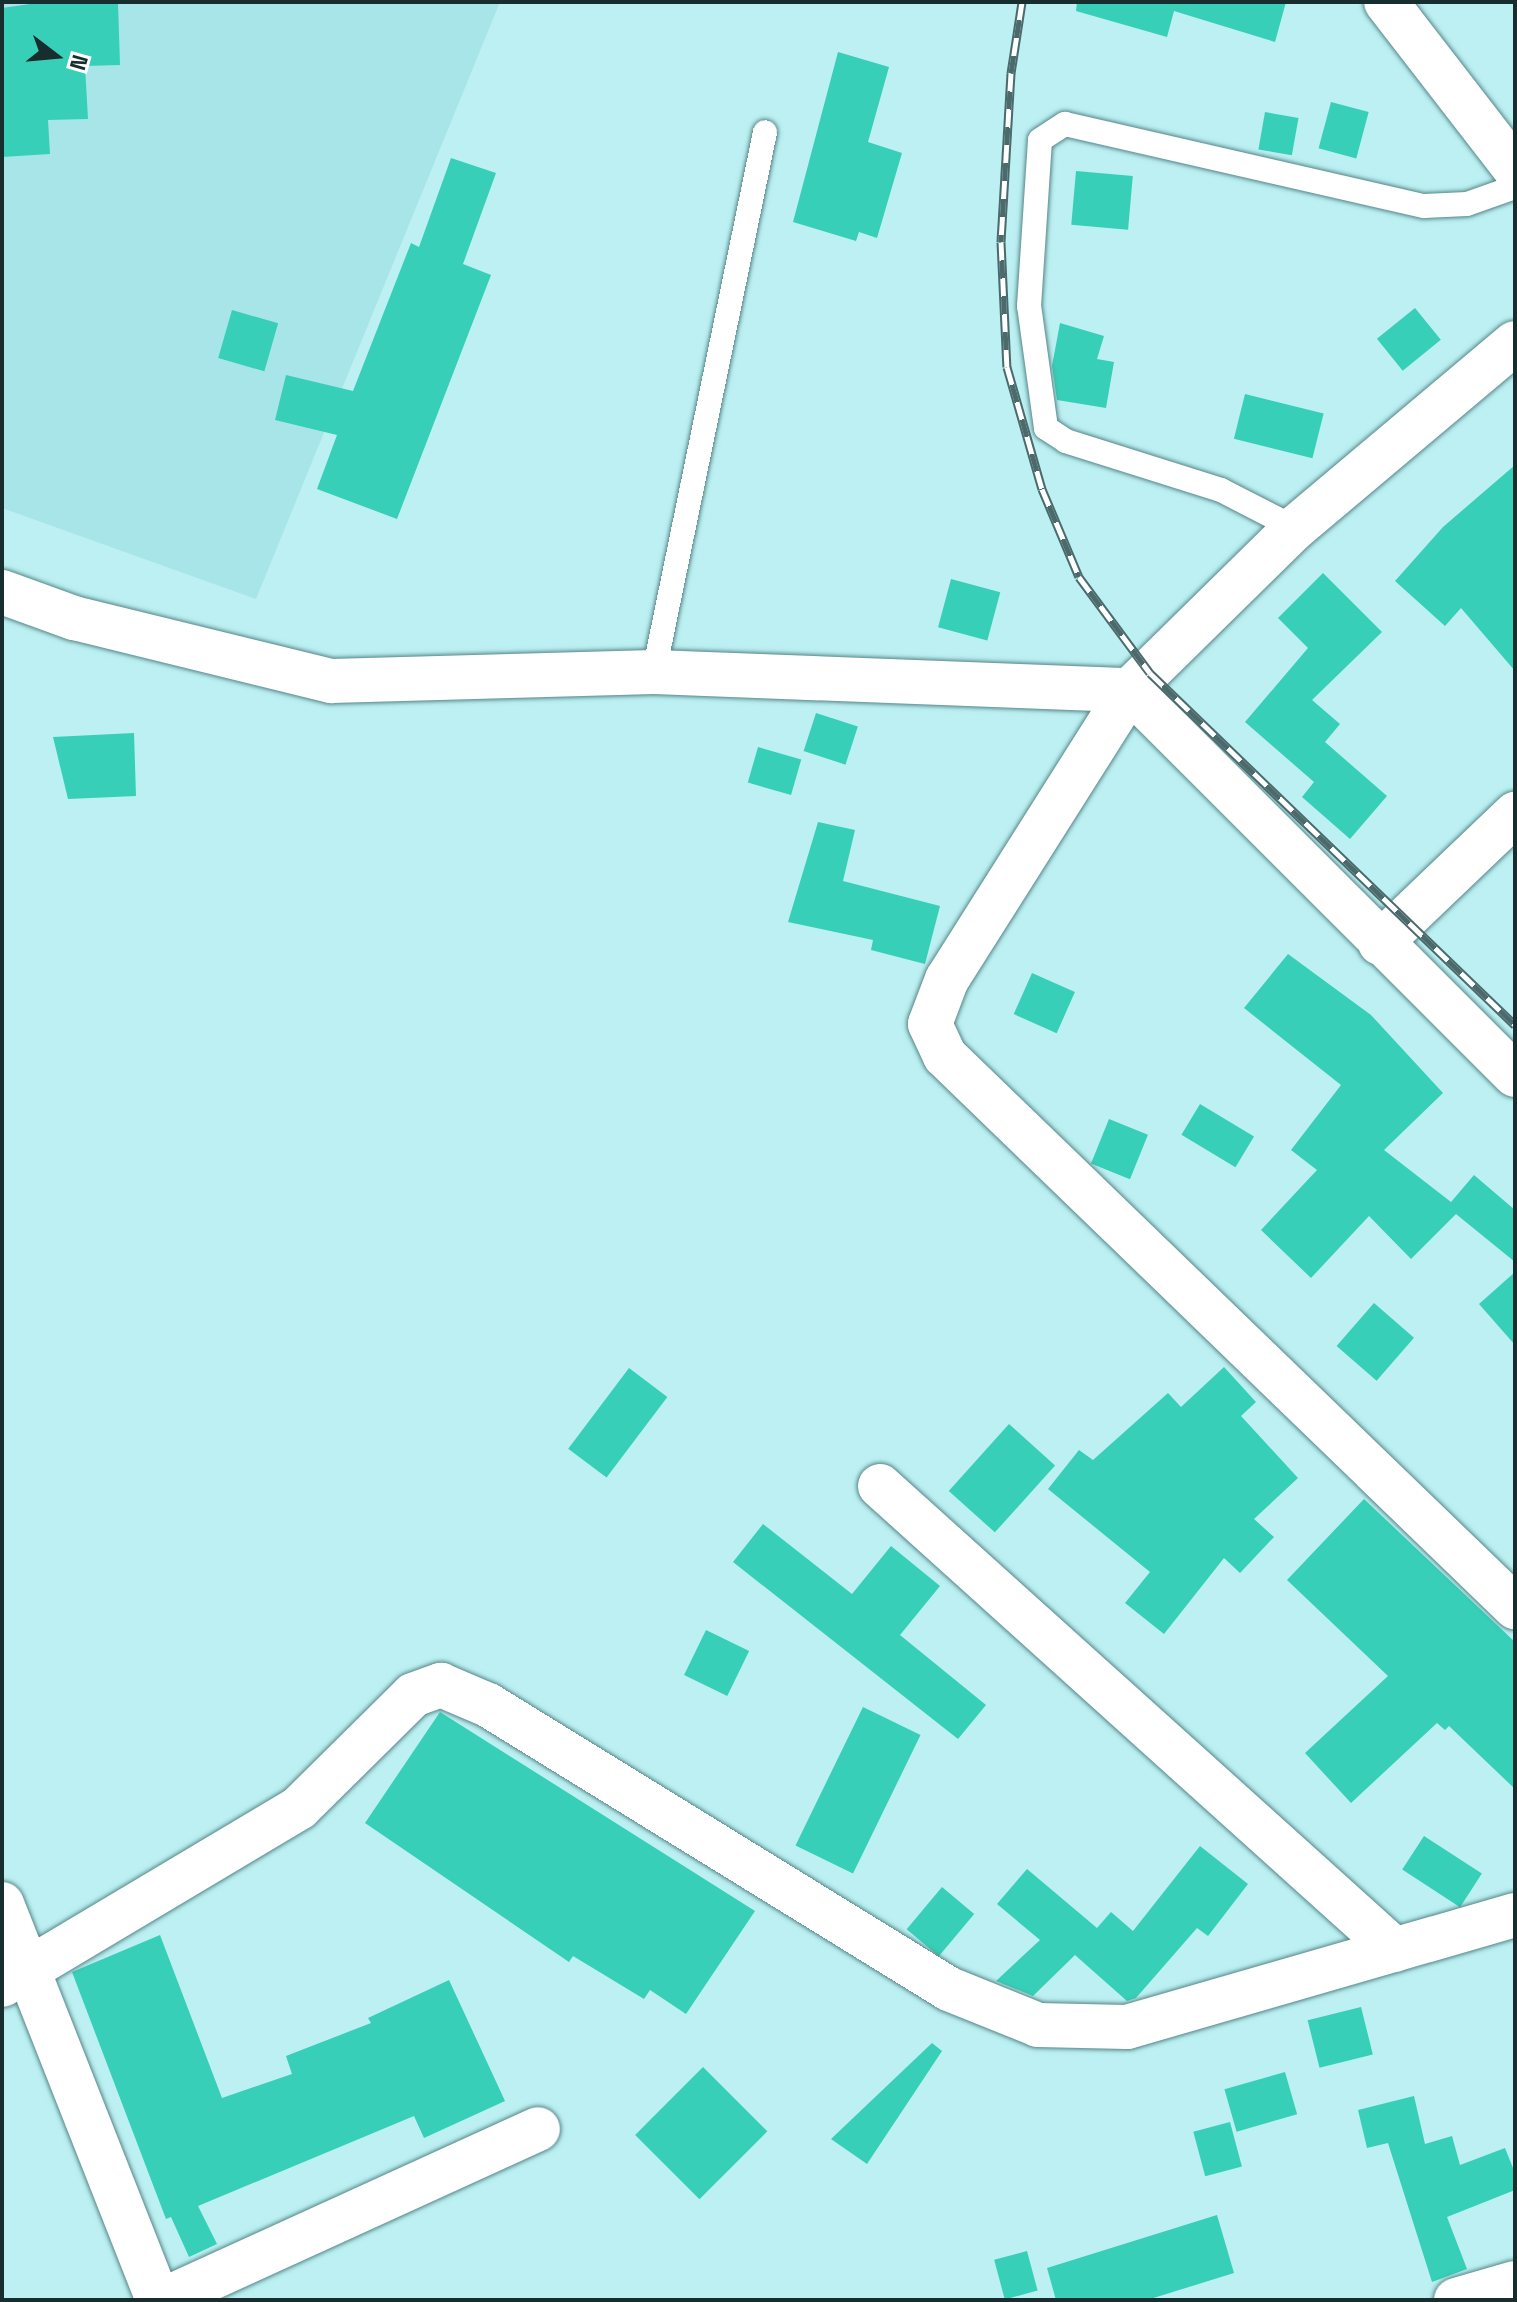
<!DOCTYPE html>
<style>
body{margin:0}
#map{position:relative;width:1517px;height:2302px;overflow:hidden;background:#bcf0f2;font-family:"Space Grotesk",sans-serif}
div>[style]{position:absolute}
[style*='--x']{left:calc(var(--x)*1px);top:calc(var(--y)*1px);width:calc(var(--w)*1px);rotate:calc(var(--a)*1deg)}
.built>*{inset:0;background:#a8e5e8}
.building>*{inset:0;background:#37cfb7;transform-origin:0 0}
.roads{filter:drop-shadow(0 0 2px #558688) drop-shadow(0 0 2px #558688)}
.lane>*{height:24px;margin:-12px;padding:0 12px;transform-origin:12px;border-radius:12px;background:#fff}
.street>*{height:44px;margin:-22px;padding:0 22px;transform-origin:22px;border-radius:22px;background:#fff}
.rail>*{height:9px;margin-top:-4.5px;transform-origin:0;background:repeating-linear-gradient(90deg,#fff 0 18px,#4c6a6c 0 36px);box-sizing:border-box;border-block:2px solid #4c6a6c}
span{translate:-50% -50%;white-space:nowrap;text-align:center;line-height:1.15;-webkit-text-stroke:7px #fff;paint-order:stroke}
.frame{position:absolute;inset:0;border:4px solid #182d2e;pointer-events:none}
.north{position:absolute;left:16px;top:16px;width:80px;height:80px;-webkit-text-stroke:6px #fff;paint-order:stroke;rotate:106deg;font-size:22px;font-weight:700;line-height:32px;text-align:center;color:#182d2e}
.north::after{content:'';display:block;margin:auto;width:28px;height:36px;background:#182d2e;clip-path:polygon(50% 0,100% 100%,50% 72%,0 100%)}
</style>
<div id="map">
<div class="built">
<i style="clip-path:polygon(2px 2px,500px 2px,256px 599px,2px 508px)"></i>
</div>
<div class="building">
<i style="clip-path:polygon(44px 2px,118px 2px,120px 65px,85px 66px,88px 119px,48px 120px,50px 154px,2px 157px,2px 8px)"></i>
<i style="clip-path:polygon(1077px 2px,1286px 2px,1275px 42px,1174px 11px,1167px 37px,1076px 11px)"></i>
<i style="clip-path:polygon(838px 52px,889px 67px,868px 142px,902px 153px,877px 238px,859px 232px,856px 241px,793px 222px)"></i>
<i style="left:1331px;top:102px;width:39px;height:48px;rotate:15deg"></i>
<i style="left:1265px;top:112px;width:34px;height:38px;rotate:10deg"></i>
<i style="clip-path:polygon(451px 158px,496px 173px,463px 264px,491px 275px,397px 519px,317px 489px,337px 435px,275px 420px,286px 375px,353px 391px,411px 243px,419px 247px)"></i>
<i style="left:1076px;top:171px;width:57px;height:54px;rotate:5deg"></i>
<i style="left:1415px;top:308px;width:41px;height:49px;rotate:51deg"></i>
<i style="left:232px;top:310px;width:48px;height:50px;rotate:16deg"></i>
<i style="clip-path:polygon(1060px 323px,1104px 336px,1097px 359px,1114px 362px,1106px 408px,1057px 400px,1052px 366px)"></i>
<i style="left:1245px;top:394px;width:81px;height:46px;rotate:14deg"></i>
<i style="clip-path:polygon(1515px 465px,1515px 671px,1461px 608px,1445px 626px,1395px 581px,1443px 527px)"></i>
<i style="clip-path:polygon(1323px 573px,1382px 632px,1312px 700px,1340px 724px,1325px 742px,1387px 796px,1350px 839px,1302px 797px,1314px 782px,1245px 722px,1308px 648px,1278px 618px)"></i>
<i style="left:951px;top:579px;width:51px;height:50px;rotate:15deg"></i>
<i style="left:816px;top:713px;width:44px;height:40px;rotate:18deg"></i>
<i style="clip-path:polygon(134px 733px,136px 796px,68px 799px,53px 737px)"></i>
<i style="left:758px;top:747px;width:45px;height:37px;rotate:16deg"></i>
<i style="clip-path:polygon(818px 822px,855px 830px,843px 881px,940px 906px,925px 964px,871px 950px,873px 940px,788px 922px)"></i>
<i style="clip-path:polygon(1288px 954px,1371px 1015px,1443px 1093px,1384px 1150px,1451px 1202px,1474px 1175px,1515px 1210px,1515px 1262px,1456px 1214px,1411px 1259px,1369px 1216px,1311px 1278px,1261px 1230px,1317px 1170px,1291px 1150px,1341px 1085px,1244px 1008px)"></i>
<i style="left:1032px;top:973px;width:47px;height:45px;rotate:24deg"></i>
<i style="left:1200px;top:1104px;width:63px;height:36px;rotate:31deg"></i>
<i style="left:1109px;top:1119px;width:42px;height:48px;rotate:22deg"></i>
<i style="clip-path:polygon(1515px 1272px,1515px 1345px,1479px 1304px)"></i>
<i style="left:1374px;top:1303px;width:53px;height:57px;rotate:41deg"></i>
<i style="clip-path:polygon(1224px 1367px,1256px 1402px,1241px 1416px,1298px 1478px,1254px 1519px,1274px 1537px,1240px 1573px,1224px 1558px,1164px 1634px,1125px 1603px,1150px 1572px,1048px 1489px,1079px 1450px,1093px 1460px,1168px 1393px,1181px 1407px)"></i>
<i style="left:629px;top:1368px;width:48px;height:101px;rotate:37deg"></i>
<i style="left:1009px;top:1424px;width:62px;height:90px;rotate:42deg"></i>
<i style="clip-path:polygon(1364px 1499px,1515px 1642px,1515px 1789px,1449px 1726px,1445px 1730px,1437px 1723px,1351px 1803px,1305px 1753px,1388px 1676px,1287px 1580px)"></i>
<i style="clip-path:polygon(763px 1524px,852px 1594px,891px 1546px,940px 1586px,900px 1635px,986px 1705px,958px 1739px,733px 1562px)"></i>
<i style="left:706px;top:1630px;width:48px;height:50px;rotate:26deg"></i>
<i style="left:863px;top:1707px;width:64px;height:154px;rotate:26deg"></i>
<i style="clip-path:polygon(440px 1712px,755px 1911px,686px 2014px,650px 1990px,644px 1999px,573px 1956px,569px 1962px,365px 1823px)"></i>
<i style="left:1424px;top:1836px;width:69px;height:40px;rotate:33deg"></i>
<i style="clip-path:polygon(1200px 1846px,1248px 1884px,1208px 1936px,1197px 1928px,1136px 1998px,1127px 2001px,1075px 1955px,1033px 1996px,996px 1981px,1040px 1940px,997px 1904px,1027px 1869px,1097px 1928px,1111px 1912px,1133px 1931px)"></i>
<i style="left:942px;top:1887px;width:42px;height:55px;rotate:40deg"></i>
<i style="clip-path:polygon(160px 1935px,222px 2098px,292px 2074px,286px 2056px,371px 2023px,368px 2018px,449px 1980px,505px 2101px,424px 2138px,414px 2116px,198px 2206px,217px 2244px,189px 2257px,171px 2217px,166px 2219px,72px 1972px)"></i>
<i style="left:1361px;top:2007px;width:49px;height:55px;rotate:76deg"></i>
<i style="clip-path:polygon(932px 2043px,942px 2051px,867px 2164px,831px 2139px)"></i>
<i style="left:703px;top:2067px;width:91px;height:96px;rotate:45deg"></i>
<i style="left:1285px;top:2072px;width:44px;height:63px;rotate:74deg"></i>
<i style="clip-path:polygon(1414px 2096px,1425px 2144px,1452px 2136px,1460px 2165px,1505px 2148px,1515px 2173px,1515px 2190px,1447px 2217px,1467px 2269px,1432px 2282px,1388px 2143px,1367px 2148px,1358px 2110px)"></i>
<i style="left:1230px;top:2122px;width:46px;height:38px;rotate:75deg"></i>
<i style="clip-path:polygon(1217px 2215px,1234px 2273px,1147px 2300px,1056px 2300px,1047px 2268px)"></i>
<i style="left:1027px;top:2251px;width:41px;height:34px;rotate:75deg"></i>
</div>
<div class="roads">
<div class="lane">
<i style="--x:1295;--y:528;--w:83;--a:-152.8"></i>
<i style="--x:1221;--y:490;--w:163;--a:-162.5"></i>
<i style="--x:1066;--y:441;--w:24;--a:-147"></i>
<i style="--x:1046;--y:428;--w:123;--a:-97.9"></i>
<i style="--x:1029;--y:306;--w:166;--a:-86.2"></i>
<i style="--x:1040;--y:140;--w:30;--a:-33"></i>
<i style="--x:1065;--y:124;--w:368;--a:12.9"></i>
<i style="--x:1424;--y:206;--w:43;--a:-2.7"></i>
<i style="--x:1467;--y:204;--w:51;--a:-19.5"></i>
<i style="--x:654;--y:672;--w:551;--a:-78.38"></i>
</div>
<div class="street">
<i style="--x:1386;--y:2;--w:211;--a:52.3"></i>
<i style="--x:2;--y:592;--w:77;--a:19.9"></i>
<i style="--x:74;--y:618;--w:265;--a:13.8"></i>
<i style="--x:331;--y:681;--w:323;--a:-1.6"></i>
<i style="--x:654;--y:672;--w:476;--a:2.2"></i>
<i style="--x:1130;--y:690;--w:231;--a:-44.5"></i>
<i style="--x:1295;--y:528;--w:287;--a:-40.1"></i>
<i style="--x:1380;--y:943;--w:187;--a:-43.7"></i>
<i style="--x:1515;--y:1075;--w:544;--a:-135"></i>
<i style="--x:1130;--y:690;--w:342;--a:122.3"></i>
<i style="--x:947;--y:979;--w:48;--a:110.7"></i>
<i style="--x:930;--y:1024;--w:35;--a:65"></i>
<i style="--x:945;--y:1056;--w:793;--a:44.03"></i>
<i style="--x:880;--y:1486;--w:693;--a:42.02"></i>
<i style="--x:2;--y:1904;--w:426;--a:68.5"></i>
<i style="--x:2;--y:1985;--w:346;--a:-30.8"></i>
<i style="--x:299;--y:1808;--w:161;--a:-44.7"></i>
<i style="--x:413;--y:1695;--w:30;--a:-20"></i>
<i style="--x:441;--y:1685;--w:51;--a:23.1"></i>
<i style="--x:488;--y:1705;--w:541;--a:31.64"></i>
<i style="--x:949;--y:1989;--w:96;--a:22"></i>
<i style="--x:1038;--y:2025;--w:89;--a:1.3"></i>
<i style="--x:1127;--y:2027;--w:404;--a:-16.1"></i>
<i style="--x:163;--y:2300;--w:412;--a:-24.5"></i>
<i style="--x:1456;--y:2300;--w:61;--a:-16.1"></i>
</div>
</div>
<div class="rail">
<i style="--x:1022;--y:2;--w:72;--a:98.8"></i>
<i style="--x:1011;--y:73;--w:169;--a:93.4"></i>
<i style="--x:1001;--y:242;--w:125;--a:87.3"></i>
<i style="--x:1007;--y:367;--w:127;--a:74"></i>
<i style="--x:1042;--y:489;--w:95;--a:67.2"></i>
<i style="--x:1079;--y:577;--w:119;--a:53.5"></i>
<i style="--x:1150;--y:673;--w:507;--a:43.96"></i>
</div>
<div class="frame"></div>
<div class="north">N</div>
</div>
